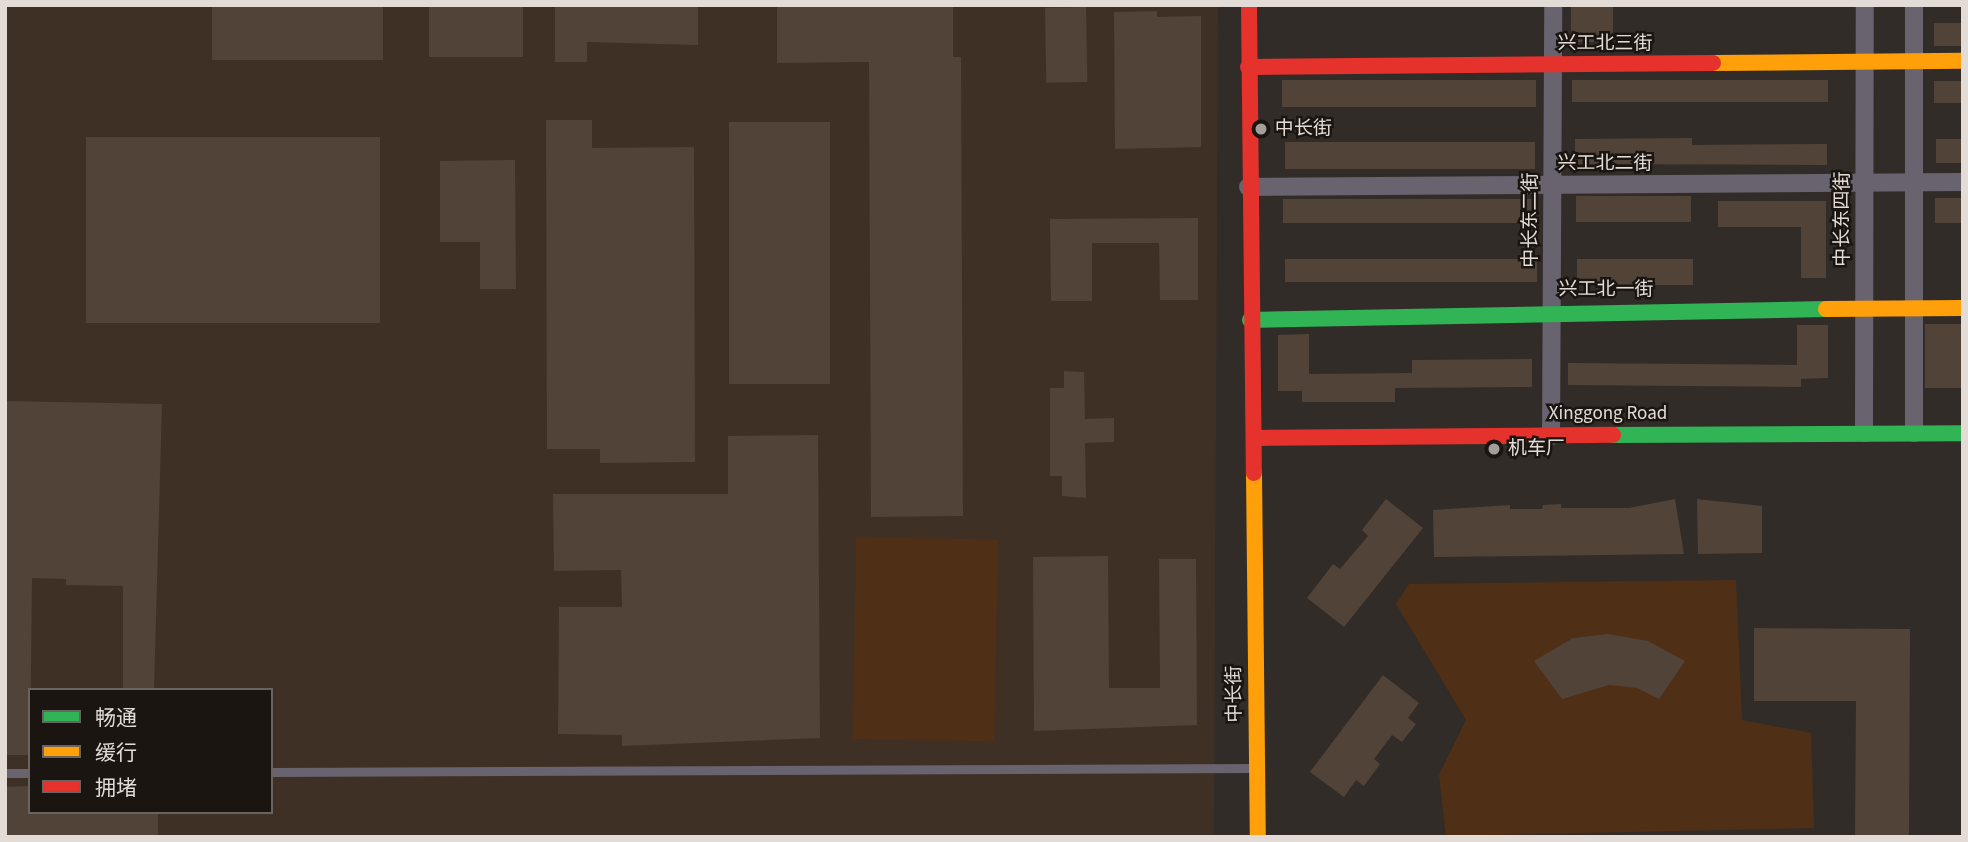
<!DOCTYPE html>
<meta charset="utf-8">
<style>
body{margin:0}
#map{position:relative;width:1968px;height:842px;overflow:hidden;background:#322c28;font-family:"Source Sans 3","Noto Sans SC",sans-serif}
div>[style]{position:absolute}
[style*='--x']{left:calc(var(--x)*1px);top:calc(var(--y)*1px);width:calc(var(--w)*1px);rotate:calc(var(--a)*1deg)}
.built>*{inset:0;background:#3f3025}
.green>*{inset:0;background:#4f2f16;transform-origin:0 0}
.building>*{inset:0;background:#514337;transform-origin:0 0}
.lane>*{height:9px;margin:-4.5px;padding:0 4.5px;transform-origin:4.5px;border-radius:4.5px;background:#68636e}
.street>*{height:18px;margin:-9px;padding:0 9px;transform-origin:9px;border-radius:9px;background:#68636e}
.fast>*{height:16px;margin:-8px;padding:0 8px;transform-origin:8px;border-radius:8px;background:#30b455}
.slow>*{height:16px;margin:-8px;padding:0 8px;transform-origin:8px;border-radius:8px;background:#ff9f0a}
.jam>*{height:16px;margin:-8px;padding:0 8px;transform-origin:8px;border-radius:8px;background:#e5322d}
.dots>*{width:19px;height:19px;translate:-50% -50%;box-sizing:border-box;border:4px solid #1a1511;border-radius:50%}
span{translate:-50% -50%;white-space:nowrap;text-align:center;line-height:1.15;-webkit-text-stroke:5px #1a1511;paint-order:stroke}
.street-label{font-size:19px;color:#e2dbd6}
.poi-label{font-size:19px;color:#e2dbd6}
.left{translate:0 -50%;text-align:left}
.frame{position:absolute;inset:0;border:7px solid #e2dbd6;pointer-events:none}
.legend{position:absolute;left:28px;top:688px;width:245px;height:126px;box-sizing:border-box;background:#1a1511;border:2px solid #6a6460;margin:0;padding:9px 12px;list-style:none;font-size:21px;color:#e2dbd6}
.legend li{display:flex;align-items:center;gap:14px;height:35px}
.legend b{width:35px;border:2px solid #6a6460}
</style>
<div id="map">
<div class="built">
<i style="clip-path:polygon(evenodd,5px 5px,1218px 5px,1214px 837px,5px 837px,5px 5px,30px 690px,271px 690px,271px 812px,30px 812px,30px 690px)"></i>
</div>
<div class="green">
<i style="left:856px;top:537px;width:142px;height:202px;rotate:1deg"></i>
<i style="clip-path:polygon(1736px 580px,1742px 720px,1811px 733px,1814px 828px,1446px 836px,1439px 775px,1466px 720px,1396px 604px,1409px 584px)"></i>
</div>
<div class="building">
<i style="left:212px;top:5px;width:171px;height:55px"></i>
<i style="left:429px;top:5px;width:94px;height:52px"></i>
<i style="clip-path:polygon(555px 5px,698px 5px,698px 45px,587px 42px,587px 62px,555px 62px)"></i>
<i style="clip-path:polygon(777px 5px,953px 5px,953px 57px,961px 57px,963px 516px,871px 517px,869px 62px,777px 63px)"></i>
<i style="left:1571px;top:5px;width:42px;height:37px"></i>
<i style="left:1086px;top:7px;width:75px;height:41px;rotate:89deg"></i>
<i style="clip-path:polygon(1157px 11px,1157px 17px,1201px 16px,1201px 147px,1115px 149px,1114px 12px)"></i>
<i style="left:1934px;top:23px;width:29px;height:23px"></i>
<i style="left:1536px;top:80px;width:27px;height:254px;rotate:90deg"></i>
<i style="left:1828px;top:80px;width:22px;height:256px;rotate:90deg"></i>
<i style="left:1934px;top:81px;width:29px;height:22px"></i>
<i style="clip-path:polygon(546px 120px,592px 120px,592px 148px,694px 147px,695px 462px,600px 463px,600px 449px,547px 449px)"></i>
<i style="left:729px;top:122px;width:101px;height:262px"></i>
<i style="left:380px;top:137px;width:186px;height:294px;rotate:90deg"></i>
<i style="clip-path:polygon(1692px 138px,1692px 145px,1827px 144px,1827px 165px,1575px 164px,1575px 139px)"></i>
<i style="left:1936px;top:139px;width:27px;height:24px"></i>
<i style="left:1535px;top:142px;width:27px;height:250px;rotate:90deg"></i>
<i style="clip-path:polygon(515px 160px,516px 289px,480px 289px,480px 242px,440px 242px,440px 161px)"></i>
<i style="left:1691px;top:196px;width:26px;height:115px;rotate:90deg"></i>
<i style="left:1935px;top:198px;width:28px;height:25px"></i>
<i style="left:1283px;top:199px;width:254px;height:24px"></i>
<i style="clip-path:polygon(1718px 201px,1826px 201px,1826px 278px,1801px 278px,1801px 227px,1718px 227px)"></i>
<i style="clip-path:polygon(1198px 218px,1198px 300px,1160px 300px,1159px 243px,1092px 243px,1092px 301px,1051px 301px,1050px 219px)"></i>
<i style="left:1537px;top:259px;width:23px;height:252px;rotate:90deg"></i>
<i style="left:1693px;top:259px;width:26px;height:116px;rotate:90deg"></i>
<i style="left:1925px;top:324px;width:38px;height:64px"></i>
<i style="clip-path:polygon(1797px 325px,1828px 325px,1828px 378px,1801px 379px,1801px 387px,1568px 385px,1568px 363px,1797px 365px)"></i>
<i style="clip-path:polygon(1309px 334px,1309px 374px,1412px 373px,1412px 360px,1532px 359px,1532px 387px,1395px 388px,1395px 402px,1302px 402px,1302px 391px,1278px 391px,1278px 335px)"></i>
<i style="clip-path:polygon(1064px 371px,1084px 372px,1085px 419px,1114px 418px,1114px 442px,1085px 443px,1086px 498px,1062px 496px,1062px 476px,1050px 476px,1050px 388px,1064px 388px)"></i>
<i style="clip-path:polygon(5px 401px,162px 404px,154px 690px,123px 690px,123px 586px,66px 585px,66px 579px,32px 578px,30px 755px,5px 755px)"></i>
<i style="clip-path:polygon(818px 435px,820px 738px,622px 746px,622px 735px,558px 734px,559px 607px,622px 607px,621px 570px,554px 571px,553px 494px,728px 494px,728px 436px)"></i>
<i style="clip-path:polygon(1386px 499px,1423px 528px,1344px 627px,1307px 598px,1333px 564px,1340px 569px,1368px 536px,1362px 530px)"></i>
<i style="clip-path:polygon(1675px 499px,1684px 554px,1434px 557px,1433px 510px,1510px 505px,1510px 509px,1542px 509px,1543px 505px,1561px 504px,1561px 508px,1629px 508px)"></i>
<i style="clip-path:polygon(1697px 499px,1762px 506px,1762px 553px,1698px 554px)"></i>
<i style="clip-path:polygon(1108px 556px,1109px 688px,1160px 688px,1159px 559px,1196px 559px,1197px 725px,1034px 731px,1033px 557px)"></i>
<i style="clip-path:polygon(1754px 628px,1910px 629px,1909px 837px,1855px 837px,1856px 701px,1754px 701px)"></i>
<i style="clip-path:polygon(1608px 634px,1648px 641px,1685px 661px,1659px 699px,1637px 688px,1609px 685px,1562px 699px,1534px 661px,1573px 638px)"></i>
<i style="clip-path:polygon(1383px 675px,1419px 703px,1408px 718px,1416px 724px,1402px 742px,1392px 735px,1374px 759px,1380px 764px,1364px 786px,1356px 780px,1344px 797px,1310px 772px)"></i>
<i style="clip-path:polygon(30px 786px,30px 812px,158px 812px,158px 837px,5px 837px,5px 787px)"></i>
</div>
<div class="lane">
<i style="--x:271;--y:772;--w:984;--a:-0.23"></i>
<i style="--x:5;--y:773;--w:25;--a:0"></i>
</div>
<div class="street">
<i style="--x:1248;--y:187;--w:715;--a:-0.4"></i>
<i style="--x:1864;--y:433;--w:428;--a:-89.9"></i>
<i style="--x:1914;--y:433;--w:428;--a:-90"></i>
<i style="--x:1551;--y:436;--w:431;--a:-89.7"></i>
</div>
<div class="fast">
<i style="--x:1250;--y:320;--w:576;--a:-1.09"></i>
<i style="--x:1613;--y:435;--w:350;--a:-0.3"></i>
</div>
<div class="slow">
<i style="--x:1713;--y:63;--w:250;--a:-0.5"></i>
<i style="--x:1826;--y:309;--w:137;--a:-0.4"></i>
<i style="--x:1254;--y:473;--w:364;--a:89.4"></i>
</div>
<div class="jam">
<i style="--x:1249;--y:5;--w:468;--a:89.4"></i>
<i style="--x:1248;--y:67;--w:465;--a:-0.5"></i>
<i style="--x:1254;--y:438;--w:359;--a:-0.5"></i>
</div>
<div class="dots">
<i style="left:1261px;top:129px;background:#a49e99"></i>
<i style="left:1494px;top:449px;background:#a49e99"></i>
</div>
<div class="street-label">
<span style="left:1605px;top:44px">兴工北三街</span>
<span style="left:1605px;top:164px">兴工北二街</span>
<span style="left:1843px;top:219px;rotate:-90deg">中长东四街</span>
<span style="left:1531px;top:220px;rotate:-90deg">中长东二街</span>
<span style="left:1606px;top:290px">兴工北一街</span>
<span style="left:1608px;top:414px">Xinggong Road</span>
<span style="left:1235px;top:694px;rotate:-91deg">中长街</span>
</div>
<div class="poi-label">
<span class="left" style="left:1275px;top:129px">中长街</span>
<span class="left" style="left:1508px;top:449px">机车厂</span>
</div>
<div class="frame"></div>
<ul class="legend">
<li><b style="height:9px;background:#30b455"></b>畅通</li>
<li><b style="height:9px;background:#ff9f0a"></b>缓行</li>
<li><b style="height:9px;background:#e5322d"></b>拥堵</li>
</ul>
</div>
